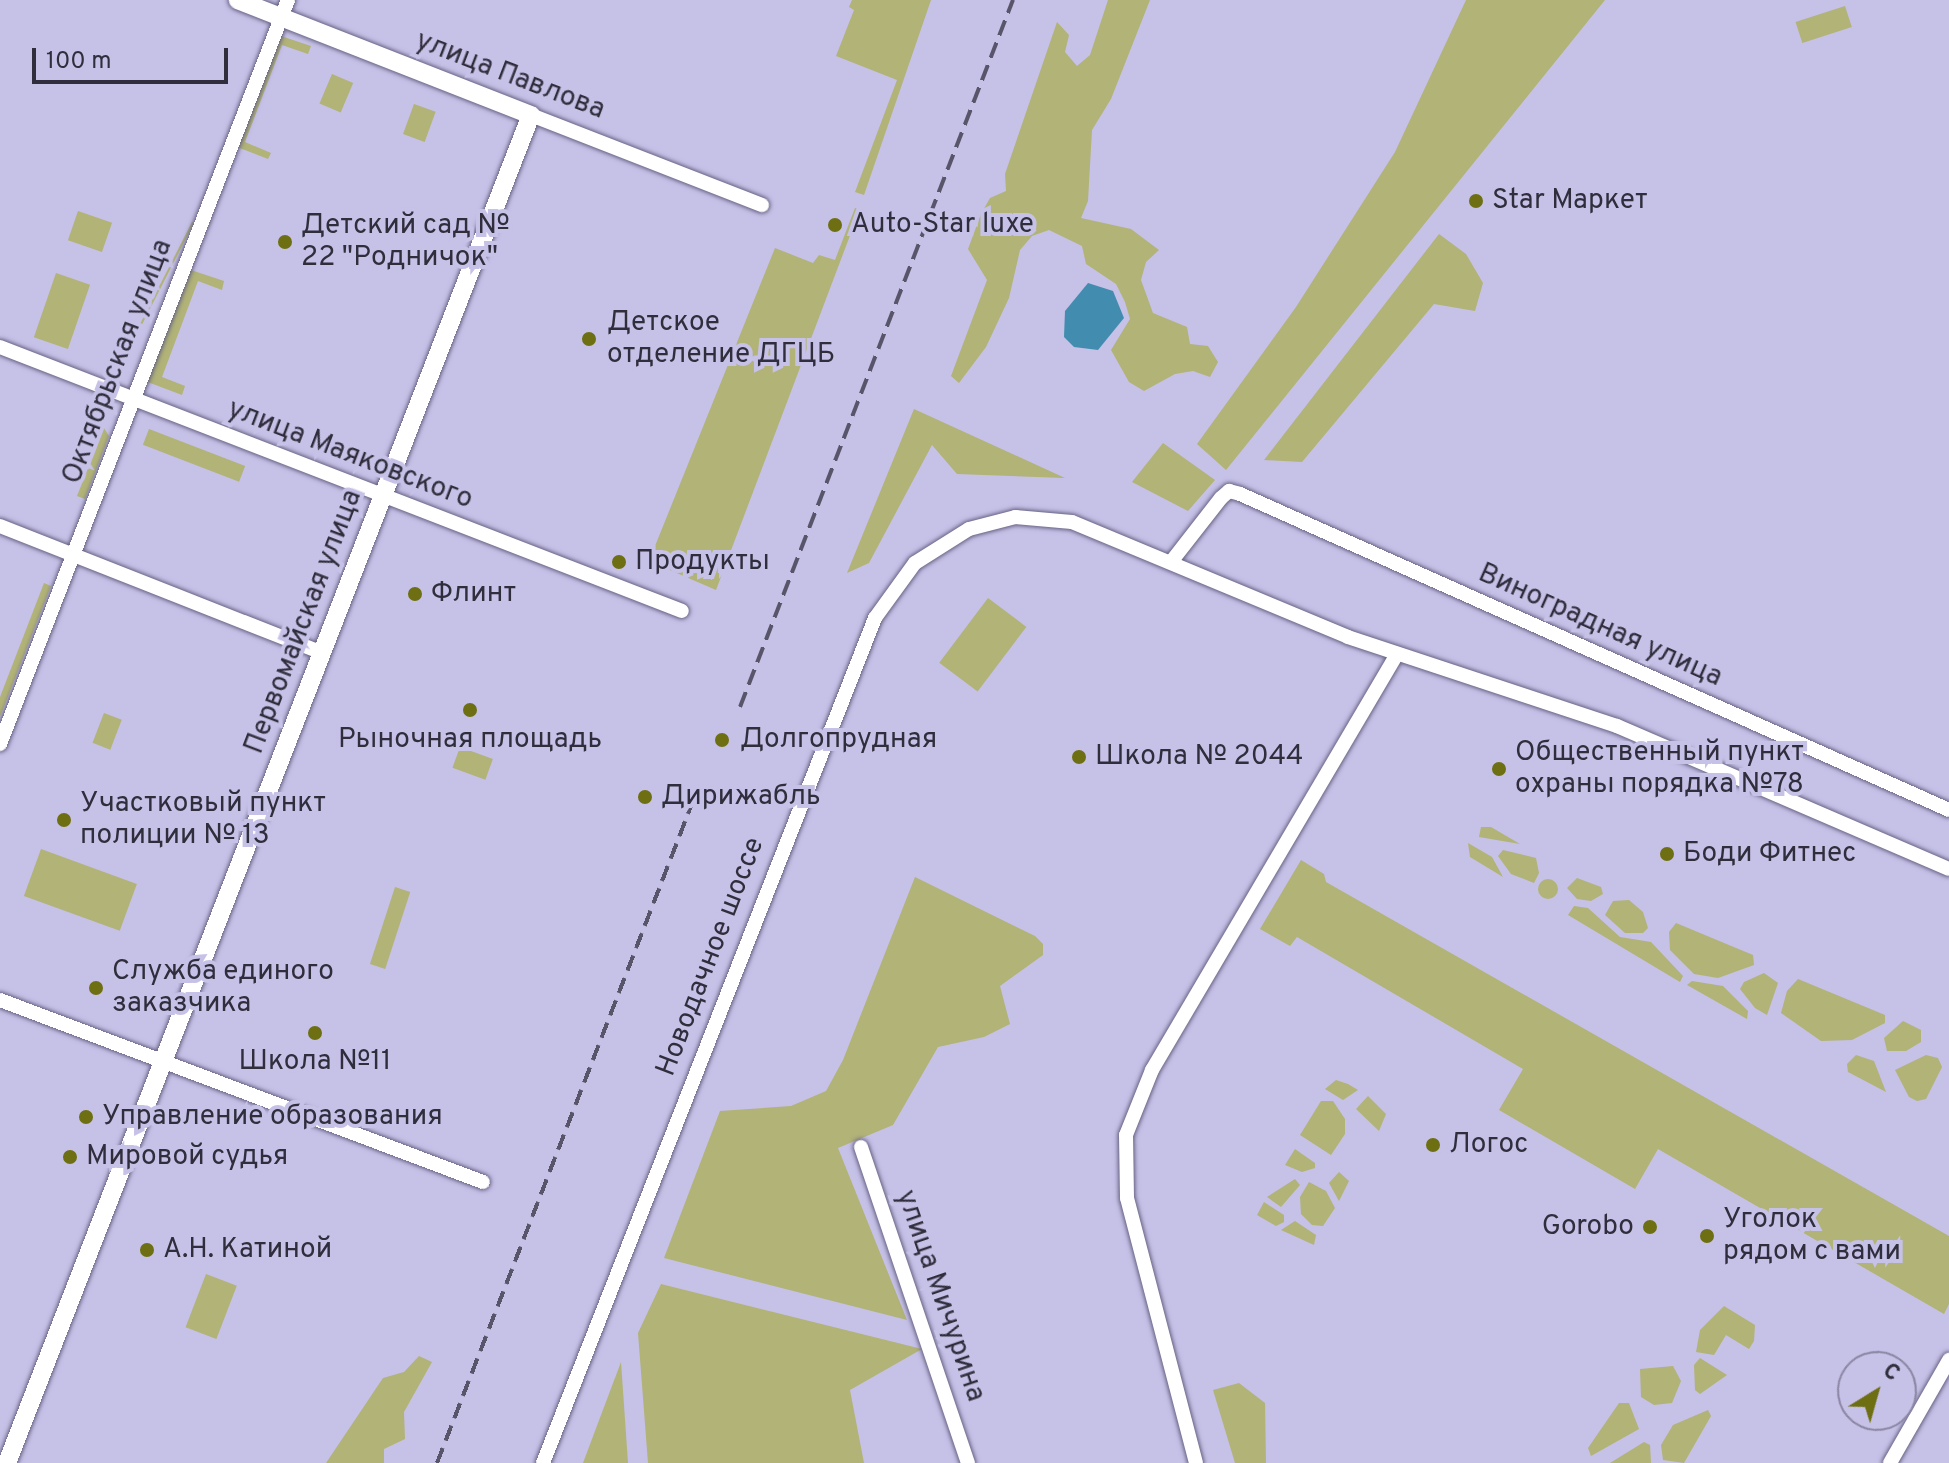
<!DOCTYPE html>
<meta charset="utf-8">
<style>
body{margin:0}
#map{position:relative;width:1949px;height:1463px;overflow:hidden;background:#c6c1e7;font-family:Overpass,sans-serif}
div>[style]{position:absolute}
[style*='--x']{left:calc(var(--x)*1px);top:calc(var(--y)*1px);width:calc(var(--w)*1px);rotate:calc(var(--a)*1deg)}
.green>*{inset:0;background:#b1b377;transform-origin:0 0}
.round{border-radius:50%}
.water>*{inset:0;background:#428daf}
.roads{filter:drop-shadow(0 0 2px #676384) drop-shadow(0 0 2px #676384)}
.minor>*{height:14px;margin:-7px;padding:0 7px;transform-origin:7px;border-radius:7px;background:#fff}
.major>*{height:18px;margin:-9px;padding:0 9px;transform-origin:9px;border-radius:9px;background:#fff}
.rail>*{height:4px;margin-top:-2px;transform-origin:0;background:repeating-linear-gradient(90deg,#58556a 0 16px,transparent 0 24px)}
.dots>*{width:22px;height:22px;translate:-50% -50%;box-sizing:border-box;border:4px solid #c6c1e7;border-radius:50%}
span{translate:-50% -50%;white-space:nowrap;text-align:center;line-height:1.15;-webkit-text-stroke:8px #c6c1e7;paint-order:stroke}
.street-label{font-size:28px;color:#302e3d}
.poi-label{font-size:28px;color:#302e3d}
.left{translate:0 -50%;text-align:left}
.right{translate:-100% -50%;text-align:right}
.north{position:absolute;left:1837px;top:1351px;width:80px;height:80px;box-sizing:border-box;background:#c6c1e7;border:2px solid #8a86a3;border-radius:50%;rotate:37deg;font-size:22px;font-weight:700;line-height:32px;text-align:center;color:#302e3d}
.north::after{content:'';display:block;margin:auto;width:28px;height:36px;background:#6e6f12;clip-path:polygon(50% 0,100% 100%,50% 72%,0 100%)}
.scale{position:absolute;left:32px;top:48px;width:196px;height:36px;box-sizing:border-box;border:4px solid #302e3d;border-top:0;padding-left:10px;font-size:24px;line-height:28px;white-space:nowrap;color:#302e3d;-webkit-text-stroke:6px #c6c1e7;paint-order:stroke}
</style>
<div id="map">
<div class="green">
<i style="clip-path:polygon(852px 0,931px 0,864px 195px,855px 192px,897px 80px,836px 56px,854px 10px,849px 7px)"></i>
<i style="clip-path:polygon(1108px 0,1150px 0,1111px 99px,1092px 130px,1088px 201px,1081px 218px,1131px 229px,1159px 250px,1146px 262px,1141px 280px,1153px 313px,1187px 327px,1190px 344px,1208px 346px,1218px 362px,1210px 377px,1193px 371px,1175px 374px,1144px 391px,1129px 382px,1111px 350px,1130px 319px,1125px 302px,1116px 284px,1086px 264px,1082px 246px,1049px 230px,1032px 236px,1020px 250px,1009px 298px,986px 347px,959px 383px,951px 376px,987px 280px,968px 249px,981px 214px,990px 198px,1006px 191px,1005px 174px,1057px 22px,1069px 35px,1065px 52px,1077px 66px,1090px 55px)"></i>
<i style="clip-path:polygon(1466px 0,1605px 0,1226px 470px,1197px 444px,1296px 307px,1395px 152px)"></i>
<i style="left:1845px;top:6px;width:22px;height:52px;rotate:72deg"></i>
<i style="clip-path:polygon(281px 36px,311px 46px,308px 54px,282px 45px,245px 142px,271px 153px,268px 159px,237px 147px)"></i>
<i style="left:332px;top:74px;width:23px;height:32px;rotate:23deg"></i>
<i style="left:414px;top:104px;width:23px;height:32px;rotate:20deg"></i>
<i style="clip-path:polygon(855px 208px,860px 209px,716px 590px,649px 561px,775px 248px,813px 263px,819px 255px,835px 260px)"></i>
<i style="left:78px;top:211px;width:36px;height:31px;rotate:19deg"></i>
<i style="left:192px;top:222px;width:2px;height:133px;rotate:27deg"></i>
<i style="clip-path:polygon(1439px 234px,1466px 254px,1483px 283px,1475px 311px,1434px 304px,1302px 462px,1264px 460px)"></i>
<i style="clip-path:polygon(191px 270px,224px 281px,222px 290px,198px 281px,162px 377px,185px 386px,182px 395px,145px 381px)"></i>
<i style="left:56px;top:273px;width:36px;height:68px;rotate:19deg"></i>
<i style="clip-path:polygon(914px 409px,1065px 478px,957px 474px,932px 445px,869px 563px,847px 573px)"></i>
<i style="clip-path:polygon(104px 428px,109px 436px,85px 499px,77px 496px)"></i>
<i style="left:149px;top:429px;width:103px;height:17px;rotate:21deg"></i>
<i style="clip-path:polygon(1163px 443px,1215px 480px,1188px 511px,1132px 482px)"></i>
<i style="clip-path:polygon(44px 583px,51px 586px,0 717px,0 697px)"></i>
<i style="left:988px;top:598px;width:48px;height:81px;rotate:37deg"></i>
<i style="left:104px;top:713px;width:19px;height:32px;rotate:21deg"></i>
<i style="left:460px;top:747px;width:35px;height:22px;rotate:20deg"></i>
<i style="clip-path:polygon(1481px 827px,1491px 827px,1520px 844px,1479px 837px)"></i>
<i style="clip-path:polygon(1468px 843px,1492px 857px,1503px 877px,1470px 857px)"></i>
<i style="left:41px;top:849px;width:102px;height:50px;rotate:20deg"></i>
<i style="clip-path:polygon(1503px 850px,1536px 858px,1539px 873px,1534px 883px,1511px 874px,1498px 856px)"></i>
<i style="clip-path:polygon(1301px 860px,1324px 874px,1326px 882px,1949px 1236px,1949px 1304px,1944px 1314px,1658px 1149px,1635px 1189px,1499px 1110px,1523px 1069px,1297px 937px,1290px 946px,1260px 929px)"></i>
<i style="clip-path:polygon(915px 877px,1035px 936px,1043px 944px,1043px 955px,1000px 986px,1010px 1024px,984px 1037px,938px 1047px,893px 1125px,838px 1148px,907px 1320px,664px 1258px,720px 1111px,791px 1106px,826px 1091px,843px 1060px)"></i>
<i style="clip-path:polygon(1577px 878px,1601px 887px,1603px 894px,1591px 901px,1577px 899px,1567px 888px)"></i>
<i class="round" style="left:1538px;top:879px;width:20px;height:20px"></i>
<i style="left:395px;top:887px;width:16px;height:81px;rotate:18deg"></i>
<i style="clip-path:polygon(1629px 900px,1643px 912px,1648px 928px,1643px 933px,1625px 933px,1605px 915px,1613px 901px)"></i>
<i style="clip-path:polygon(1574px 906px,1588px 908px,1620px 937px,1651px 942px,1683px 976px,1680px 982px,1568px 915px)"></i>
<i style="clip-path:polygon(1676px 923px,1753px 955px,1754px 965px,1718px 978px,1694px 974px,1670px 950px,1669px 932px)"></i>
<i style="clip-path:polygon(1764px 973px,1778px 983px,1767px 1015px,1755px 1008px,1740px 989px,1744px 982px)"></i>
<i style="clip-path:polygon(1798px 979px,1885px 1015px,1885px 1023px,1852px 1040px,1821px 1041px,1781px 1013px,1787px 991px)"></i>
<i style="clip-path:polygon(1692px 981px,1723px 986px,1748px 1011px,1747px 1019px,1687px 985px)"></i>
<i style="clip-path:polygon(1903px 1021px,1921px 1030px,1921px 1042px,1906px 1051px,1887px 1051px,1884px 1038px)"></i>
<i style="clip-path:polygon(1856px 1055px,1874px 1061px,1886px 1092px,1848px 1072px,1847px 1064px)"></i>
<i style="clip-path:polygon(1926px 1055px,1938px 1058px,1942px 1067px,1926px 1099px,1917px 1101px,1909px 1097px,1895px 1070px)"></i>
<i style="clip-path:polygon(1336px 1080px,1348px 1084px,1358px 1090px,1343px 1100px,1325px 1089px)"></i>
<i style="clip-path:polygon(1368px 1096px,1386px 1114px,1379px 1131px,1356px 1109px)"></i>
<i style="clip-path:polygon(1321px 1101px,1333px 1101px,1345px 1119px,1345px 1134px,1331px 1155px,1300px 1135px)"></i>
<i style="clip-path:polygon(1295px 1149px,1315px 1163px,1315px 1168px,1302px 1172px,1285px 1165px)"></i>
<i style="clip-path:polygon(1339px 1172px,1349px 1181px,1339px 1201px,1329px 1183px)"></i>
<i style="clip-path:polygon(1295px 1179px,1300px 1185px,1281px 1207px,1267px 1197px)"></i>
<i style="clip-path:polygon(1309px 1182px,1326px 1191px,1335px 1208px,1323px 1226px,1312px 1225px,1301px 1214px,1300px 1197px)"></i>
<i style="clip-path:polygon(1264px 1202px,1284px 1215px,1284px 1222px,1276px 1226px,1257px 1215px)"></i>
<i style="clip-path:polygon(1295px 1221px,1316px 1235px,1314px 1245px,1281px 1230px)"></i>
<i style="left:206px;top:1274px;width:33px;height:57px;rotate:21deg"></i>
<i style="clip-path:polygon(661px 1284px,922px 1349px,850px 1390px,864px 1463px,648px 1463px,638px 1333px)"></i>
<i style="clip-path:polygon(1724px 1306px,1755px 1325px,1754px 1341px,1749px 1349px,1726px 1335px,1714px 1355px,1696px 1352px,1700px 1330px)"></i>
<i style="clip-path:polygon(419px 1356px,432px 1362px,404px 1412px,405px 1439px,384px 1449px,384px 1463px,326px 1463px,383px 1378px,404px 1372px)"></i>
<i style="clip-path:polygon(1700px 1358px,1727px 1375px,1700px 1394px,1695px 1390px,1694px 1365px)"></i>
<i style="clip-path:polygon(621px 1362px,628px 1463px,583px 1463px,598px 1423px)"></i>
<i style="clip-path:polygon(1673px 1366px,1681px 1381px,1672px 1403px,1654px 1405px,1641px 1397px,1640px 1369px)"></i>
<i style="clip-path:polygon(1239px 1383px,1265px 1403px,1266px 1463px,1235px 1463px,1213px 1390px)"></i>
<i style="clip-path:polygon(1619px 1403px,1629px 1403px,1639px 1429px,1591px 1456px,1588px 1448px)"></i>
<i style="clip-path:polygon(1708px 1410px,1711px 1416px,1684px 1463px,1663px 1460px,1661px 1445px,1673px 1425px)"></i>
<i style="clip-path:polygon(1644px 1442px,1650px 1445px,1651px 1463px,1610px 1463px)"></i>
</div>
<div class="water">
<i style="clip-path:polygon(1088px 283px,1113px 291px,1124px 318px,1098px 350px,1074px 347px,1064px 337px,1065px 311px)"></i>
</div>
<div class="roads">
<div class="minor">
<i style="--x:531;--y:115;--w:248;--a:21.3"></i>
<i style="--x:0;--y:347;--w:731;--a:21.16"></i>
<i style="--x:0;--y:526;--w:346;--a:21.5"></i>
<i style="--x:1171;--y:562;--w:81;--a:-52"></i>
<i style="--x:1221;--y:498;--w:11;--a:-41"></i>
<i style="--x:1229;--y:491;--w:11;--a:15"></i>
<i style="--x:1240;--y:494;--w:776;--a:24.02"></i>
<i style="--x:0;--y:744;--w:798;--a:-68.84"></i>
<i style="--x:0;--y:1000;--w:516;--a:20.65"></i>
<i style="--x:861;--y:1147;--w:334;--a:71.3"></i>
<i style="--x:543;--y:1463;--w:908;--a:-68.55"></i>
<i style="--x:875;--y:618;--w:68;--a:-54"></i>
<i style="--x:915;--y:563;--w:64;--a:-32.2"></i>
<i style="--x:969;--y:529;--w:48;--a:-14.6"></i>
<i style="--x:1015;--y:517;--w:57;--a:5"></i>
<i style="--x:1072;--y:522;--w:299;--a:22.6"></i>
<i style="--x:1348;--y:637;--w:283;--a:18.3"></i>
<i style="--x:1617;--y:726;--w:361;--a:23.3"></i>
<i style="--x:1196;--y:1463;--w:274;--a:-104.6"></i>
<i style="--x:1127;--y:1198;--w:63;--a:-90.9"></i>
<i style="--x:1126;--y:1135;--w:70;--a:-68.2"></i>
<i style="--x:1152;--y:1070;--w:481;--a:-59.5"></i>
<i style="--x:1890;--y:1463;--w:119;--a:-60.2"></i>
</div>
<div class="major">
<i style="--x:7;--y:1463;--w:1446;--a:-68.76"></i>
<i style="--x:531;--y:115;--w:315;--a:-158.6"></i>
</div>
</div>
<div class="rail">
<i style="--x:740;--y:707;--w:758;--a:-68.89"></i>
<i style="--x:437;--y:1463;--w:724;--a:-68.86"></i>
</div>
<div class="dots">
<i style="left:1476px;top:201px;background:#6e6f12"></i>
<i style="left:835px;top:225px;background:#6e6f12"></i>
<i style="left:285px;top:242px;background:#6e6f12"></i>
<i style="left:589px;top:339px;background:#6e6f12"></i>
<i style="left:619px;top:562px;background:#6e6f12"></i>
<i style="left:415px;top:594px;background:#6e6f12"></i>
<i style="left:470px;top:710px;background:#6e6f12"></i>
<i style="left:722px;top:740px;background:#6e6f12"></i>
<i style="left:1079px;top:757px;background:#6e6f12"></i>
<i style="left:1499px;top:769px;background:#6e6f12"></i>
<i style="left:645px;top:797px;background:#6e6f12"></i>
<i style="left:64px;top:820px;background:#6e6f12"></i>
<i style="left:1667px;top:854px;background:#6e6f12"></i>
<i style="left:96px;top:988px;background:#6e6f12"></i>
<i style="left:315px;top:1033px;background:#6e6f12"></i>
<i style="left:86px;top:1117px;background:#6e6f12"></i>
<i style="left:1433px;top:1145px;background:#6e6f12"></i>
<i style="left:70px;top:1157px;background:#6e6f12"></i>
<i style="left:1650px;top:1227px;background:#6e6f12"></i>
<i style="left:1707px;top:1236px;background:#6e6f12"></i>
<i style="left:147px;top:1250px;background:#6e6f12"></i>
</div>
<div class="street-label">
<span style="left:510px;top:76px;rotate:21deg">улица Павлова</span>
<span style="left:118px;top:362px;rotate:-69deg">Октябрьская улица</span>
<span style="left:350px;top:455px;rotate:21deg">улица Маяковского</span>
<span style="left:304px;top:622px;rotate:-69deg">Первомайская улица</span>
<span style="left:1600px;top:626px;rotate:24deg">Виноградная улица</span>
<span style="left:711px;top:957px;rotate:-69deg">Новодачное шоссе</span>
<span style="left:940px;top:1296px;rotate:71deg">улица Мичурина</span>
</div>
<div class="poi-label">
<span class="left" style="left:1492px;top:201px">Star Маркет</span>
<span class="left" style="left:851px;top:225px">Auto-Star luxe</span>
<span class="left" style="left:301px;top:242px">Детский сад №<br>22 "Родничок"</span>
<span class="left" style="left:607px;top:339px">Детское<br>отделение ДГЦБ</span>
<span class="left" style="left:635px;top:562px">Продукты</span>
<span class="left" style="left:431px;top:594px">Флинт</span>
<span style="left:470px;top:740px">Рыночная площадь</span>
<span class="left" style="left:740px;top:740px">Долгопрудная</span>
<span class="left" style="left:1515px;top:769px">Общественный пункт<br>охраны порядка №78</span>
<span class="left" style="left:1095px;top:757px">Школа № 2044</span>
<span class="left" style="left:661px;top:797px">Дирижабль</span>
<span class="left" style="left:80px;top:820px">Участковый пункт<br>полиции № 13</span>
<span class="left" style="left:1683px;top:854px">Боди Фитнес</span>
<span class="left" style="left:112px;top:988px">Служба единого<br>заказчика</span>
<span style="left:315px;top:1062px">Школа №11</span>
<span class="left" style="left:102px;top:1117px">Управление образования</span>
<span class="left" style="left:1449px;top:1145px">Логос</span>
<span class="left" style="left:86px;top:1157px">Мировой судья</span>
<span class="left" style="left:1723px;top:1236px">Уголок<br>рядом с вами</span>
<span class="right" style="left:1634px;top:1227px">Gorobo</span>
<span class="left" style="left:163px;top:1250px">А.Н. Катиной</span>
</div>
<div class="north">С</div>
<div class="scale">100 m</div>
</div>
